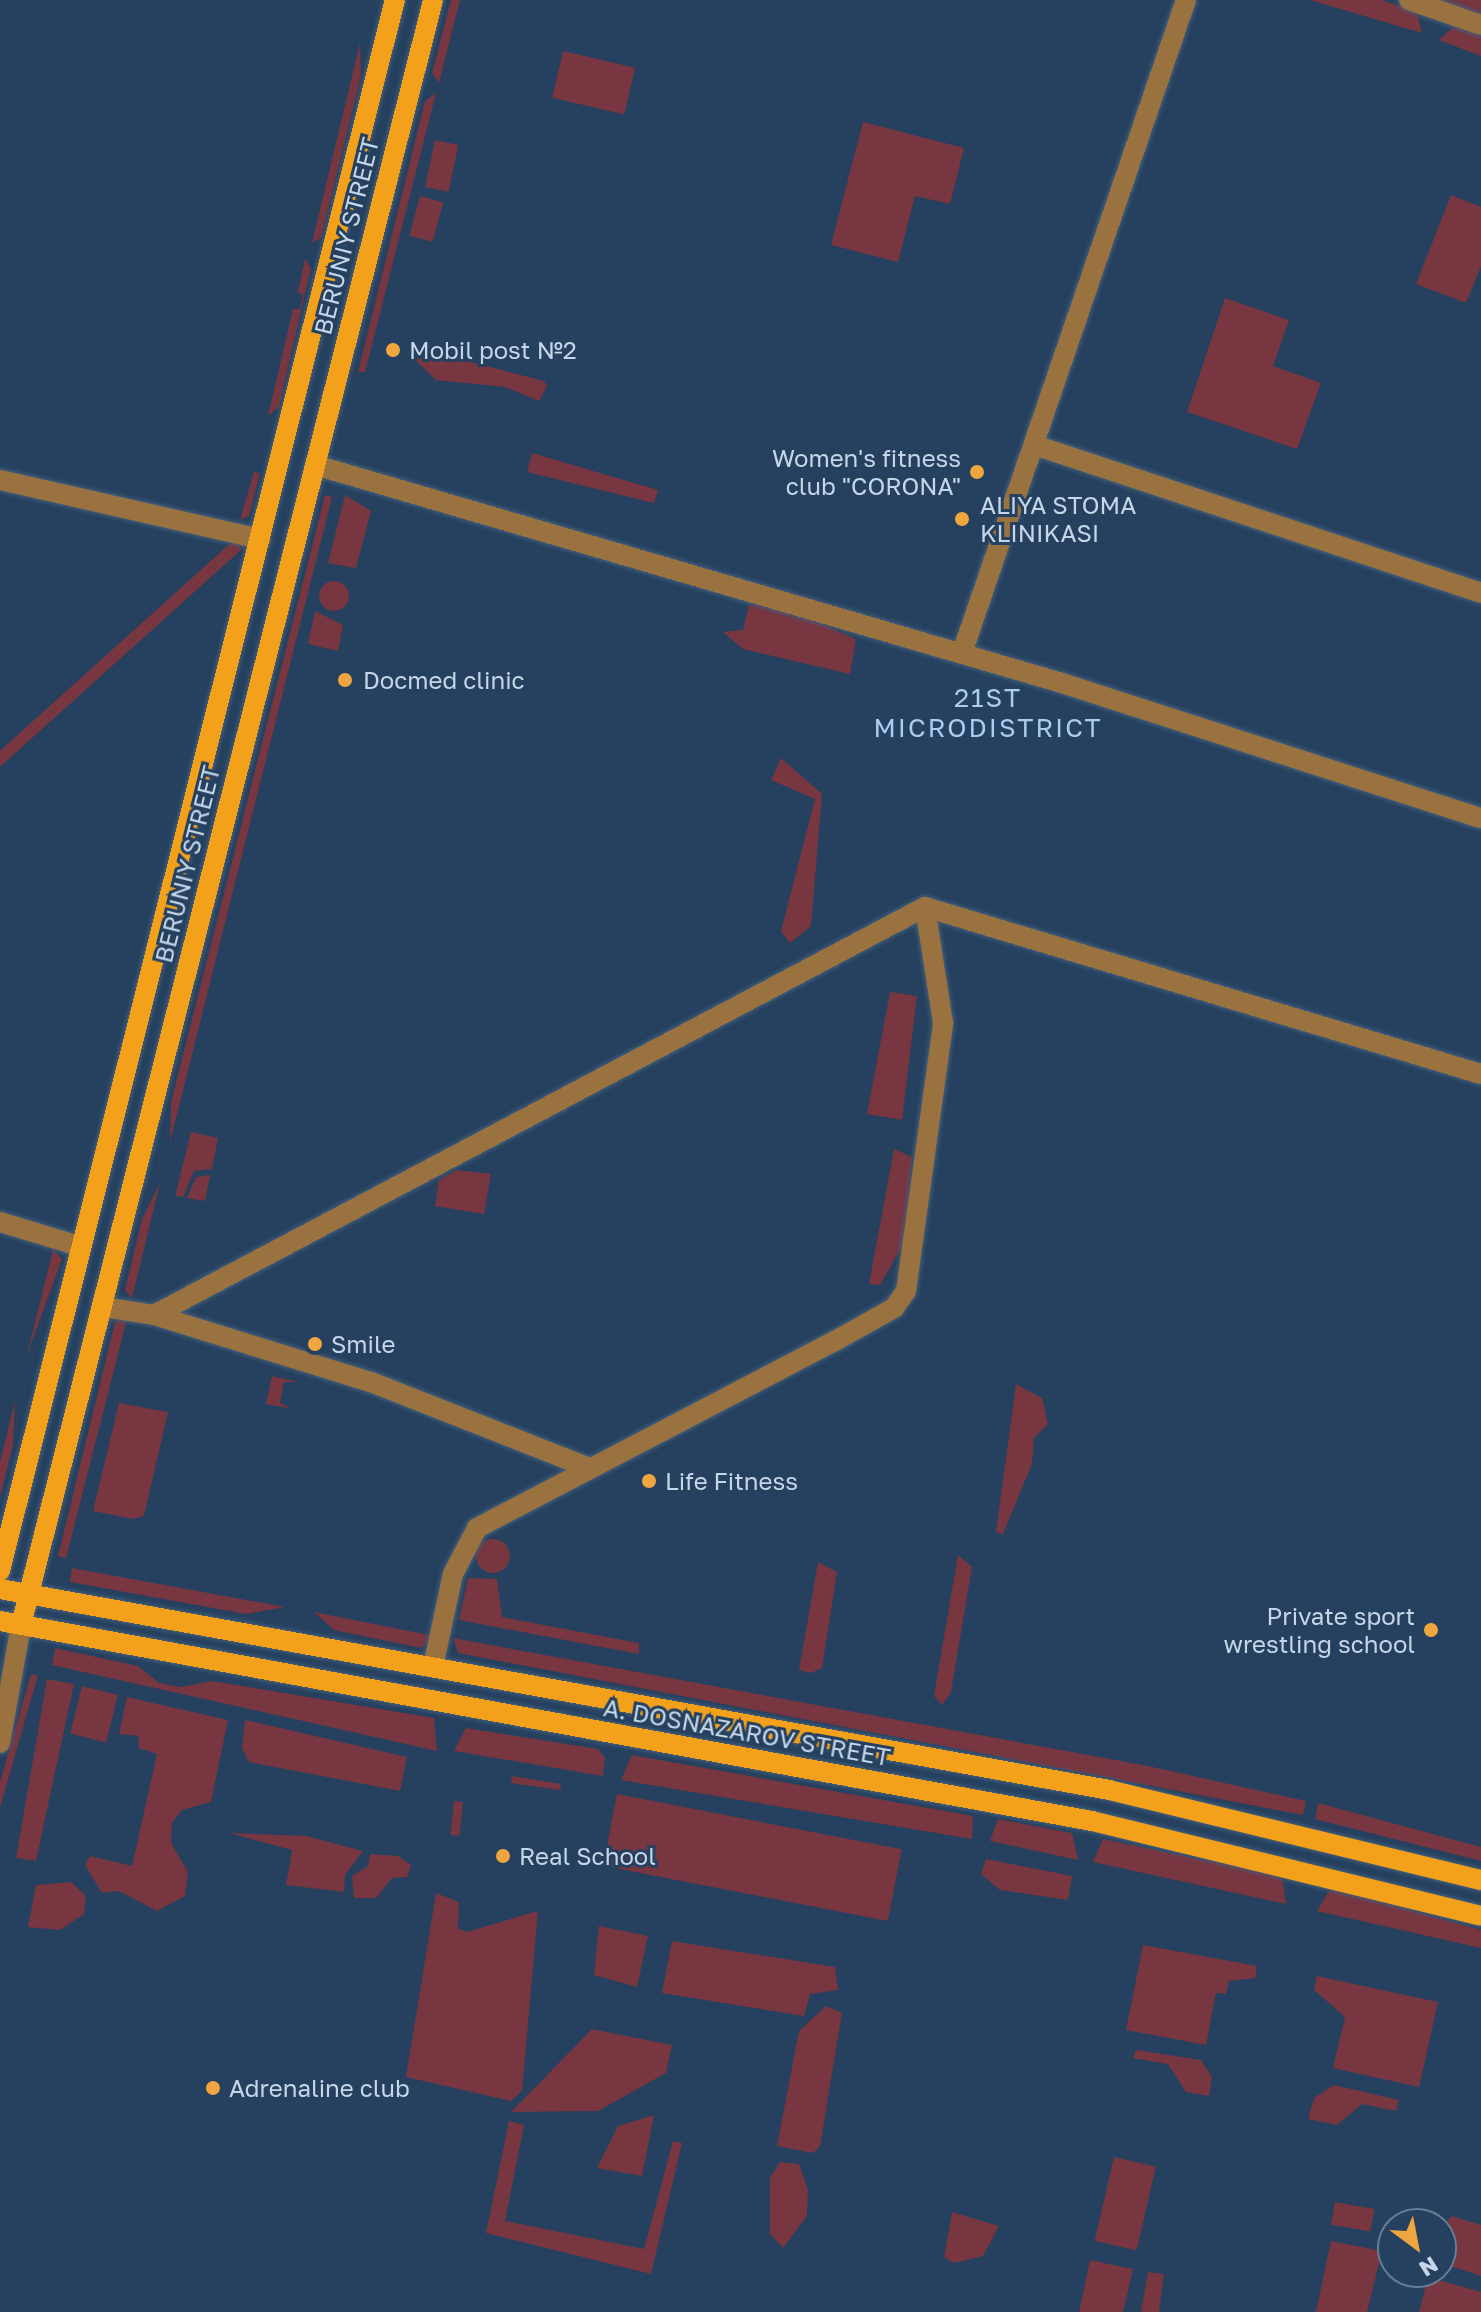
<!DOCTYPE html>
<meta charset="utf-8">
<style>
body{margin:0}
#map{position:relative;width:1481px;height:2312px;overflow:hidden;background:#25415f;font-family:"Golos Text",sans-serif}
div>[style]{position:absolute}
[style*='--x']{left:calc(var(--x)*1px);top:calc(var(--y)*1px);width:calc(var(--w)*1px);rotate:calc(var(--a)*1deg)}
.green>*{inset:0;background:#773640;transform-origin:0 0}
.round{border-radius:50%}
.roads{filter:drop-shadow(0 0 2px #455f7b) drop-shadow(0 0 2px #455f7b)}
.minor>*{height:20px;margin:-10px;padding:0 10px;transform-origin:10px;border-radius:10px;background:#9a723f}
.major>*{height:20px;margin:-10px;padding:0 10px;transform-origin:10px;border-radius:10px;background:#f3a11b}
.dots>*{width:22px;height:22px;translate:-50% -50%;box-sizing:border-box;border:4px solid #25415f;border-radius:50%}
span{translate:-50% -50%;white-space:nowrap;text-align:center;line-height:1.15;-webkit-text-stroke:6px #25415f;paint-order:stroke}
.street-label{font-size:24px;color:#c6d6e9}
.poi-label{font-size:24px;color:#c6d6e9}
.left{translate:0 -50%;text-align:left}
.right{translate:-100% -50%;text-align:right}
.neighbourhood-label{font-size:26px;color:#abcbf0;letter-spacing:2px}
.north{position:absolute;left:1377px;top:2208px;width:80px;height:80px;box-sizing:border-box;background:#25415f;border:2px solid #657d96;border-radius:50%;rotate:148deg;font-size:22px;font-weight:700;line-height:32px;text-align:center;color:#c6d6e9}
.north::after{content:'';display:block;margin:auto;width:28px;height:36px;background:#f0a63e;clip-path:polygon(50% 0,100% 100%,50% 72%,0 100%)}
</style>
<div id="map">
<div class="green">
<i style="clip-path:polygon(451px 0,460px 0,439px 83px,432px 73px)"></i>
<i style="clip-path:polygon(1310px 0,1382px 0,1417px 12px,1422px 33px)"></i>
<i style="clip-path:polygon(1440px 0,1481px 0,1481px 14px)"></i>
<i style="clip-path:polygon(1454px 26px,1481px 35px,1481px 56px,1439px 40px)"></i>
<i style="clip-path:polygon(360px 43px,361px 76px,321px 238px,312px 243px)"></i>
<i style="left:563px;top:51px;width:74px;height:48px;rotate:13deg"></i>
<i style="clip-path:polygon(436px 93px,365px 372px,358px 372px,425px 101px)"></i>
<i style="clip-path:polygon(863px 122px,964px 148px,950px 204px,915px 196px,898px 262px,831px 245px)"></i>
<i style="left:435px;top:140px;width:24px;height:48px;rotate:12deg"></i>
<i style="clip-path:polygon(1451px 195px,1481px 207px,1481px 266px,1466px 303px,1416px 284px)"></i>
<i style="left:420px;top:196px;width:24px;height:41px;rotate:15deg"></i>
<i style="clip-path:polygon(305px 259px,311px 268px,279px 407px,268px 416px,293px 309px,300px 309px,303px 295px,298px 292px)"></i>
<i style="clip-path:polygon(1225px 298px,1289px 320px,1273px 366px,1321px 383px,1297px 449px,1187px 412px)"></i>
<i style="clip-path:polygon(417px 348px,544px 381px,547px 386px,539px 401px,505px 387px,436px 380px,416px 361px)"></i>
<i style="clip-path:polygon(532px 453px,658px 490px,654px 503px,527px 472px)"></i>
<i style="clip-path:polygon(254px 472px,260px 473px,249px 516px,240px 520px)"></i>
<i style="clip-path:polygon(325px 495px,332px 497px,170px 1142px,171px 1102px)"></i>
<i style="clip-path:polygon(345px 495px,371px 511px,356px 568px,328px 563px)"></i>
<i style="left:234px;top:540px;width:12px;height:712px;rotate:48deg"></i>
<i class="round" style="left:319px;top:581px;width:30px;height:30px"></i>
<i style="clip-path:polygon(774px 604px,856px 639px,850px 674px,743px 649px,723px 632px,743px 630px,749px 605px)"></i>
<i style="clip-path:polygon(315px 611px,343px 625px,338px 651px,308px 644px)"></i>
<i style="clip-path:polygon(781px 758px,822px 794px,811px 926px,790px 943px,781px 931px,815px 799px,771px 780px)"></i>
<i style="clip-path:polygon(890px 992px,917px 996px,902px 1120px,867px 1114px)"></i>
<i style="clip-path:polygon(191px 1132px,218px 1138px,212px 1169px,194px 1171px,183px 1197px,175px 1196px)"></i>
<i style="clip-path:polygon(894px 1149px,912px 1157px,904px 1243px,880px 1285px,869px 1284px)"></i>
<i style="clip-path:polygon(457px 1170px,491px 1174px,484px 1214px,435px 1206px,439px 1180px)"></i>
<i style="clip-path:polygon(210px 1175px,205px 1201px,187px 1198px,196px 1177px)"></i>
<i style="clip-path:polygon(160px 1183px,132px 1298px,125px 1290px,142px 1219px)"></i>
<i style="clip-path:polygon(53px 1250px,62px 1259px,27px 1355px)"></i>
<i style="clip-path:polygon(128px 1315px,66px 1558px,58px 1556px,115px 1322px)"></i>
<i style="clip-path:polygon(272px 1376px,298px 1382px,284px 1382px,280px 1403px,293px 1409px,266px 1404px)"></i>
<i style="clip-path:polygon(1016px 1384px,1042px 1398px,1048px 1424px,1034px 1438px,1032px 1464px,1003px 1534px,996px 1532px)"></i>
<i style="clip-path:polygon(15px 1401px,13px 1445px,0 1497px,0 1462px)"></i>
<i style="clip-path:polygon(119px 1403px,168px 1412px,144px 1516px,133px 1519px,93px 1511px)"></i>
<i class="round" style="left:476px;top:1539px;width:34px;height:34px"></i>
<i style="clip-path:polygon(958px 1555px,972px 1567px,951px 1692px,942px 1705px,934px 1696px)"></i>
<i style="clip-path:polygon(818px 1562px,837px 1572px,822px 1668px,811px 1673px,799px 1670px)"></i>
<i style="clip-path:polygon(72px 1568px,285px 1607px,246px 1614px,70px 1582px)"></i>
<i style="clip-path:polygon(468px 1578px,497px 1579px,502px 1617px,639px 1643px,639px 1654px,459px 1620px)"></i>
<i style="clip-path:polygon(314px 1612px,434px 1636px,421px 1648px,334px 1630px)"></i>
<i style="clip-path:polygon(453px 1638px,1148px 1766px,1306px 1801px,1303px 1815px,458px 1653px)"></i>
<i style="clip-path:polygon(55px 1648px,138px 1666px,159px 1683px,181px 1687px,212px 1681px,434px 1718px,437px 1751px,52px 1665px)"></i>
<i style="left:31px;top:1674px;width:7px;height:173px;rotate:16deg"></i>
<i style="clip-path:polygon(47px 1679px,74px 1684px,36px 1861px,16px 1858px)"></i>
<i style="left:82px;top:1686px;width:37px;height:49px;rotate:14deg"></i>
<i style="clip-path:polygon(127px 1697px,228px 1720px,211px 1802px,182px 1810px,172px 1823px,171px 1843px,188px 1872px,185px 1896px,157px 1911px,119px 1891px,102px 1893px,85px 1865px,90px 1856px,132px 1866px,157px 1754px,139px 1748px,138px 1736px,119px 1734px)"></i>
<i style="clip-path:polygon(245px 1720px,407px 1757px,400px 1791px,249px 1762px,242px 1748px)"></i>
<i style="clip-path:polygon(466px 1728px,598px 1749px,605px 1758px,603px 1776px,454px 1751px)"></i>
<i style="clip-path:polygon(632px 1755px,973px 1816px,972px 1839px,621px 1780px)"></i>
<i style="clip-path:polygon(512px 1776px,561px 1784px,560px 1790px,511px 1783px)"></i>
<i style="left:617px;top:1794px;width:290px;height:73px;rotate:11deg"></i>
<i style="left:454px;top:1801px;width:9px;height:34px;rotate:6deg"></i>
<i style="clip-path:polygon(1318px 1803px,1481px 1847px,1481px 1861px,1315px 1819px)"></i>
<i style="clip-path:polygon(998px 1819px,1072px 1833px,1078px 1860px,990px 1841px)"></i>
<i style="clip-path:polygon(229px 1833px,306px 1836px,363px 1851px,345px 1875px,344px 1892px,286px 1885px,292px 1850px)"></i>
<i style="clip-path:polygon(1103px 1839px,1282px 1876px,1286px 1904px,1093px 1862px)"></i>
<i style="clip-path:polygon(370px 1854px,398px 1856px,411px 1865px,407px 1877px,392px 1878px,376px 1898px,354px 1898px,352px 1876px,368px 1866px)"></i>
<i style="clip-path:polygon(986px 1859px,1072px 1876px,1068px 1900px,1000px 1890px,981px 1874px)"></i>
<i style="clip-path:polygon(71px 1882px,86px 1896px,84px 1914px,60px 1930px,28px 1927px,36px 1885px)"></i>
<i style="clip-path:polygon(1331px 1888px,1481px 1930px,1481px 1948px,1317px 1911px)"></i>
<i style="clip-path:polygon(436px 1893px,459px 1902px,458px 1928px,467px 1932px,538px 1911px,522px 2091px,511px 2101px,406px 2077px)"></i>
<i style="clip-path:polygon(599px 1926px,648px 1936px,637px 1987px,594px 1975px)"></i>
<i style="clip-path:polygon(672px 1941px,835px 1967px,838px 1990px,810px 1994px,804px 2016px,662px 1993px)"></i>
<i style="clip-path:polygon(1143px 1945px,1257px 1966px,1255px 1978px,1229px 1981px,1226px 1994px,1216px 1993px,1206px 2045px,1126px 2030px)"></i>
<i style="clip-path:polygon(1317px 1976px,1438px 2002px,1419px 2087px,1333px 2068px,1345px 2017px,1314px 1990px)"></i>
<i style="clip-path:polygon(826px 2006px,842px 2013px,820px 2146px,813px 2153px,777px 2146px,799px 2031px)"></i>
<i style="clip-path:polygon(592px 2029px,672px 2045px,666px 2073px,598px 2111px,511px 2112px)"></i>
<i style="clip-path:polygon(1136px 2050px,1201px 2060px,1212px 2077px,1209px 2096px,1186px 2092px,1168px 2064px,1133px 2058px)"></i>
<i style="clip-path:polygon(1334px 2085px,1399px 2100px,1396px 2111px,1362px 2104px,1337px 2125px,1308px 2119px,1314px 2098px)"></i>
<i style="clip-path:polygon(654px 2115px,642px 2176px,597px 2168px,618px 2126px)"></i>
<i style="clip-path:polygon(509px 2121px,524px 2125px,505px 2221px,644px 2249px,673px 2141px,682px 2143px,651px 2274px,486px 2233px)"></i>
<i style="left:1114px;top:2157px;width:43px;height:86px;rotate:13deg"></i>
<i style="clip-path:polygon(780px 2162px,799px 2164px,808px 2190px,807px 2216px,783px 2248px,770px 2234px,770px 2178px)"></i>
<i style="left:1335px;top:2202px;width:40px;height:23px;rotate:10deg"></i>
<i style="clip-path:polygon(952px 2212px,999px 2226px,983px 2256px,954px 2263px,944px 2257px)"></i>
<i style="clip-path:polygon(1452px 2216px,1481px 2225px,1481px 2276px,1441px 2263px,1441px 2228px)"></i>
<i style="clip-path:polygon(1331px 2241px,1382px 2251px,1367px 2312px,1316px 2312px)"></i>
<i style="clip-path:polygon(1090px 2260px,1133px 2269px,1123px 2312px,1079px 2312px)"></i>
<i style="clip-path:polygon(1148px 2272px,1164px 2274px,1159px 2312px,1141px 2312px)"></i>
<i style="clip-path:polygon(1428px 2277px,1481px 2292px,1481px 2312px,1419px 2312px)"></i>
</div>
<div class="roads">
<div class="minor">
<i style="--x:1409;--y:0;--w:76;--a:19.1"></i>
<i style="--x:1034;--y:445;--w:471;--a:18.3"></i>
<i style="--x:315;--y:465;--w:778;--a:16.27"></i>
<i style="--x:1062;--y:683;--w:440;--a:17.9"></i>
<i style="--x:0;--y:480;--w:267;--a:12.8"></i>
<i style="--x:962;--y:653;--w:690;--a:-71.07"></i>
<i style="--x:0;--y:1222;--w:83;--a:16.9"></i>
<i style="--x:103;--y:1307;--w:52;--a:8.9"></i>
<i style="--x:154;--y:1315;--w:872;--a:-27.89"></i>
<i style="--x:925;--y:907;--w:581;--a:16.72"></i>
<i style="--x:154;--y:1315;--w:227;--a:17.2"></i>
<i style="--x:371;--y:1382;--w:234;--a:21.5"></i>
<i style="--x:433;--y:1667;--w:95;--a:-77.9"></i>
<i style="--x:453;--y:1574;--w:52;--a:-62.4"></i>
<i style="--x:477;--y:1528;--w:404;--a:-27.6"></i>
<i style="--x:835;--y:1341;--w:68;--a:-29.2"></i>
<i style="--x:894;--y:1308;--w:21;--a:-55"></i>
<i style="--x:906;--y:1291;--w:271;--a:-82.1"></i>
<i style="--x:943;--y:1023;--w:117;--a:-98.8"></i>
<i style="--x:0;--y:1743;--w:120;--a:-79.9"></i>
</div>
<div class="major">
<i style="--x:0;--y:1571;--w:1620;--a:-75.89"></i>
<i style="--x:0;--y:1589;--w:1127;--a:10.27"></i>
<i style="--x:1109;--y:1790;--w:383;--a:13.6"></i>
<i style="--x:0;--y:1621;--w:1110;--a:10.38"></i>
<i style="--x:1092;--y:1821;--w:400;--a:13.7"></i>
<i style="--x:21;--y:1625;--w:1676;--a:-75.77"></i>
</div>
</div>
<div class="dots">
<i style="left:393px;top:350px;background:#f0a63e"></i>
<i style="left:977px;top:472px;background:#f0a63e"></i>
<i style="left:962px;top:519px;background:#f0a63e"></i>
<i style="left:345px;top:680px;background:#f0a63e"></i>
<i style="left:315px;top:1344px;background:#f0a63e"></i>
<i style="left:649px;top:1481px;background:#f0a63e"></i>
<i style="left:1431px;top:1630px;background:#f0a63e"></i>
<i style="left:503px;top:1856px;background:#f0a63e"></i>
<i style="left:213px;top:2088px;background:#f0a63e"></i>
</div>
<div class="street-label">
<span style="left:346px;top:236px;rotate:-76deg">BERUNIY STREET</span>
<span style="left:187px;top:864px;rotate:-76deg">BERUNIY STREET</span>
<span style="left:747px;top:1732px;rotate:10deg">A. DOSNAZAROV STREET</span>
</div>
<div class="poi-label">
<span class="left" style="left:409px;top:350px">Mobil post №2</span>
<span class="right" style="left:961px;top:472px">Women's fitness<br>club "CORONA"</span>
<span class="left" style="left:980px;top:519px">ALIYA STOMA<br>KLINIKASI</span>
<span class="left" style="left:363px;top:680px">Docmed clinic</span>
<span class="left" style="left:331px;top:1344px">Smile</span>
<span class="left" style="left:665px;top:1481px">Life Fitness</span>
<span class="right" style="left:1415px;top:1630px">Private sport<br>wrestling school</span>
<span class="left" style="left:519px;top:1856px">Real School</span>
<span class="left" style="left:229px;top:2088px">Adrenaline club</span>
</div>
<div class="neighbourhood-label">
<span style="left:988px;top:713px">21ST<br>MICRODISTRICT</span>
</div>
<div class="north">N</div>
</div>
